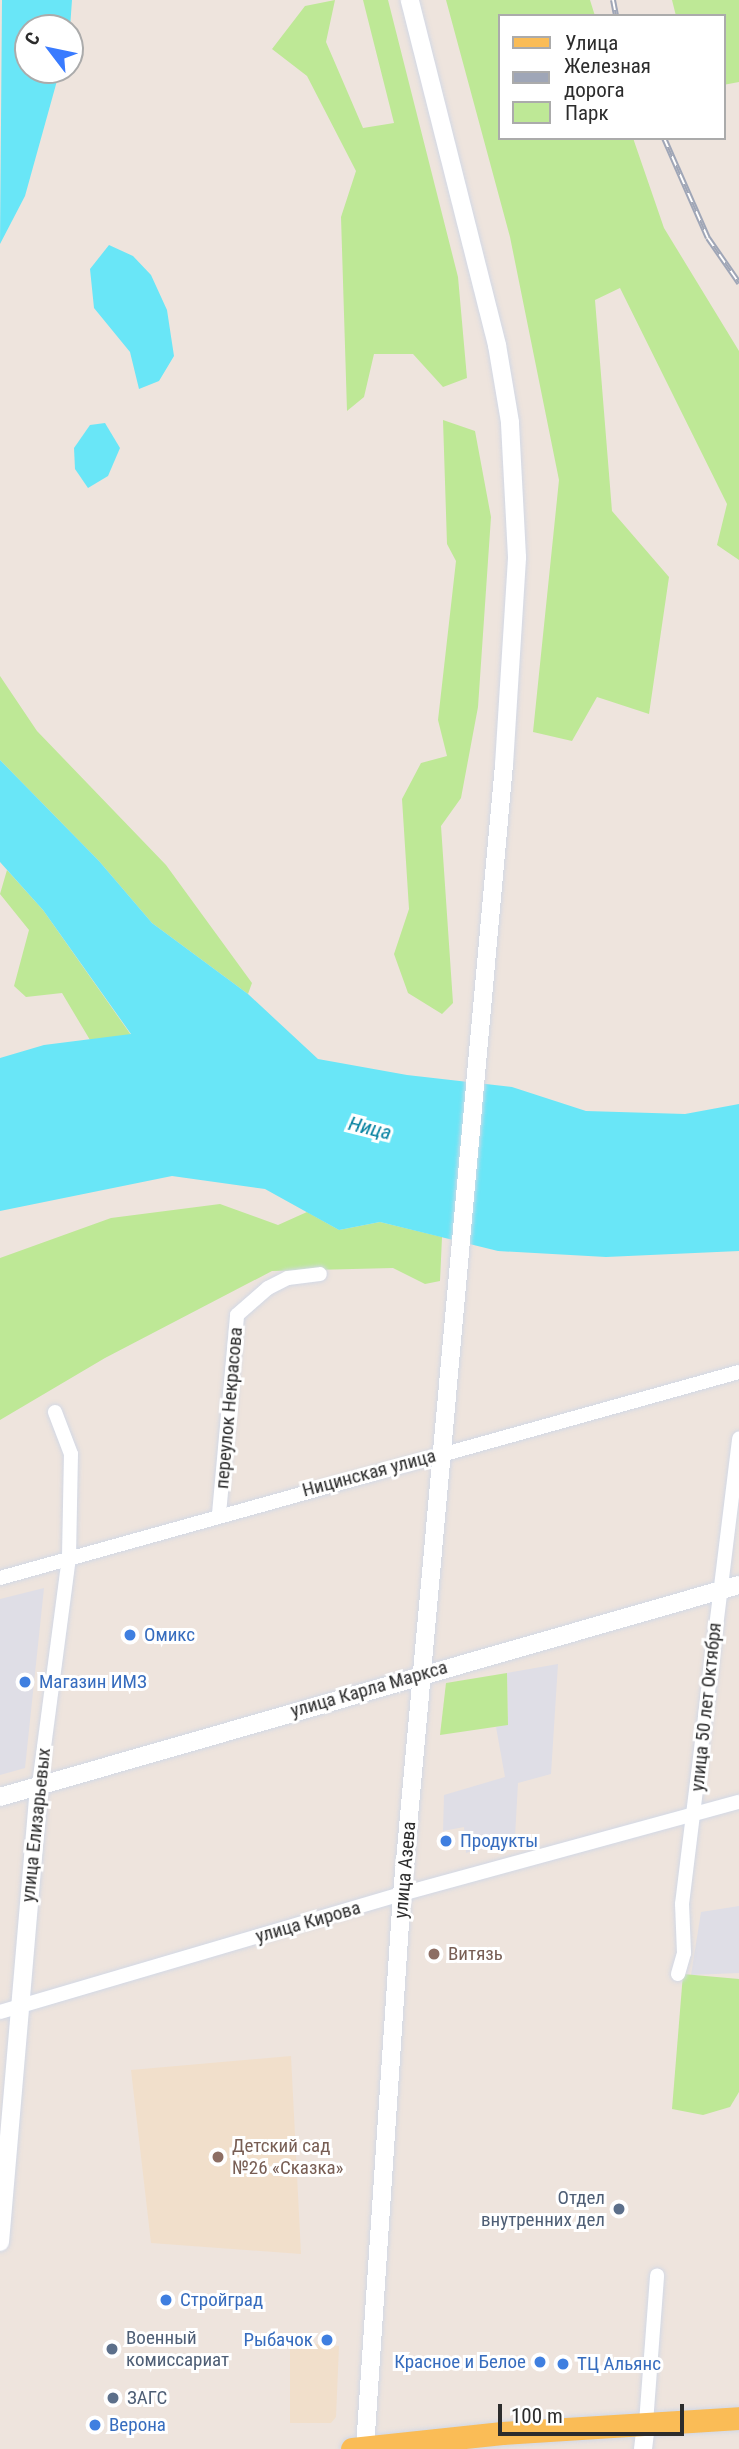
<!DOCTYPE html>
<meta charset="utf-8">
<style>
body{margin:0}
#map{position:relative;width:739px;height:2449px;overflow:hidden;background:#eee4dd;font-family:"Roboto Condensed",sans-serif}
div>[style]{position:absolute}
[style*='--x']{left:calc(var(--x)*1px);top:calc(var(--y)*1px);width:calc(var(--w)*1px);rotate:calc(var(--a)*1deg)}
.industrial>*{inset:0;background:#dfdee6}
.education>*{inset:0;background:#f1dfcb}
.green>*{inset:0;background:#bee896}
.water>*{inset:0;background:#69e6f7}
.roads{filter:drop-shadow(0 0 2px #d2d8e5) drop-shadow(0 0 2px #d2d8e5)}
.minor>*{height:14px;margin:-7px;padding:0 7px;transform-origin:7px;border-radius:7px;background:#fff}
.tertiary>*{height:18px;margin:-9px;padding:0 9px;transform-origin:9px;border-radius:9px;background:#fff}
.primary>*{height:23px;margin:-11.5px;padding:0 11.5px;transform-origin:11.5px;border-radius:11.5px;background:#fabc56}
.rail>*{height:6px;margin-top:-3px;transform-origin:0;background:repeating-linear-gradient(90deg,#fff 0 10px,#9fa6b7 0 20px);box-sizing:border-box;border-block:2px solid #9fa6b7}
.dots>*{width:19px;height:19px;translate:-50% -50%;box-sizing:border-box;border:4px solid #fff;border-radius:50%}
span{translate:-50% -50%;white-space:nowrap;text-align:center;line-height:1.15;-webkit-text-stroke:6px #fff;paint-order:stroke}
.street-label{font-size:19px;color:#2c2c2c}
.shop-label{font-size:19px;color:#366cbe}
.left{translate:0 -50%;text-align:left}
.right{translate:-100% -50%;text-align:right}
.education-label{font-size:19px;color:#785e54}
.service-label{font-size:19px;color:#4e5e75}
.water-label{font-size:21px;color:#0581a0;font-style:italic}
.legend{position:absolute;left:498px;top:14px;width:228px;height:126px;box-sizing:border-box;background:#fff;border:2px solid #ababab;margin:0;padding:9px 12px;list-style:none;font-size:21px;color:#2c2c2c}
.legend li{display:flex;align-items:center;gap:14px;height:35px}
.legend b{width:35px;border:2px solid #ababab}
.north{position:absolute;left:14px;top:14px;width:70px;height:70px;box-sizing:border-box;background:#fff;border:2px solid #ababab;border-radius:50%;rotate:302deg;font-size:19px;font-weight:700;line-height:28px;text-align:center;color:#2c2c2c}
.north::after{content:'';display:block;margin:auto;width:24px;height:32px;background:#397bff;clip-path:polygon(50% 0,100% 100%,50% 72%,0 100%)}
.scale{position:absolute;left:498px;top:2404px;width:186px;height:32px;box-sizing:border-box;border:4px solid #2c2c2c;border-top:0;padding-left:9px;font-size:21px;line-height:24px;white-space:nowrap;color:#2c2c2c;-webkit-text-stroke:5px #fff;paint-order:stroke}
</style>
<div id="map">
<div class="industrial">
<i style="clip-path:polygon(44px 1588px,25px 1768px,0 1775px,0 1599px)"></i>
<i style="clip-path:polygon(558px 1664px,551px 1774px,518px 1783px,515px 1837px,466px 1853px,464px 1827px,443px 1831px,444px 1795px,505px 1777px,496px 1727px,508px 1724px,507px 1673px)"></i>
<i style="clip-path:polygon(739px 1906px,739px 1973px,691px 1975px,701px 1912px)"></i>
</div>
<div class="education">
<i style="clip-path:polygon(291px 2056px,301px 2254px,151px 2243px,131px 2070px)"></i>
<i style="clip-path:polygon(307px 2343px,339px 2346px,336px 2417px,331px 2423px,290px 2423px,290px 2348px,306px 2349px)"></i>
</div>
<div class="green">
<i style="clip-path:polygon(335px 0,326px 42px,363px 128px,394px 123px,363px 0,388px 0,458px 277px,467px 378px,443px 387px,413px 354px,374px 354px,364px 397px,347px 411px,341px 217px,356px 171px,307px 76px,272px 49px,305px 6px)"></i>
<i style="clip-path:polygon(446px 0,590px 0,595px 16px,499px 16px,499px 138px,633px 138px,664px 228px,739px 351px,739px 560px,717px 545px,727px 504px,620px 288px,595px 300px,612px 511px,669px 577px,649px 714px,597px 697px,572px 741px,533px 732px,559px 480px,510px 237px)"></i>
<i style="clip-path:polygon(672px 0,739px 0,739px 82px,723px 85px,723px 16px,676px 16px)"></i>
<i style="clip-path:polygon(443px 420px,475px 431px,491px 517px,478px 707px,461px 798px,441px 826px,453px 1003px,442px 1014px,408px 993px,394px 954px,409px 909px,402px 799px,421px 763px,447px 756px,438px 720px,456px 561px,447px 544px)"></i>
<i style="clip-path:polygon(0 676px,37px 731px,166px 865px,252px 983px,248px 994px,152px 923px,99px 861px,0 760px)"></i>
<i style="clip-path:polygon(7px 870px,43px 910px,131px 1035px,90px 1040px,62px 993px,26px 997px,14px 986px,29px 930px,0 894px)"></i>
<i style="clip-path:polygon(220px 1204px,278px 1225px,307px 1212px,339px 1230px,380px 1222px,442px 1237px,440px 1281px,425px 1284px,393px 1268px,272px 1271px,105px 1358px,0 1420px,0 1258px,111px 1218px)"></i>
<i style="clip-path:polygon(507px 1673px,508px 1725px,440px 1735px,446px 1683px)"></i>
<i style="clip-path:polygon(683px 1974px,739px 1979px,739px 2092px,730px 2107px,703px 2115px,672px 2109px)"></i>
</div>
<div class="water">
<i style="clip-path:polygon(2px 0,72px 0,70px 28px,28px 28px,28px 70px,60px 70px,25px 196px,0 244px)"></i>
<i style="clip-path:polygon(109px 245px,133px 256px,151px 275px,167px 310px,174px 356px,159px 381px,139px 389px,130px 352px,94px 308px,90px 269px)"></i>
<i style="clip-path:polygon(105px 423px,120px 448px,108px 476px,88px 488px,75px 469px,74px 448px,90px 425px)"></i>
<i style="clip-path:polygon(0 760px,99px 861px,152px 923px,248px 994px,318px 1059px,407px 1075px,512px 1087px,586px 1111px,685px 1114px,739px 1104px,739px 1251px,606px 1257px,498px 1251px,380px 1222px,339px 1230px,265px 1189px,172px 1176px,0 1211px,0 1058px,44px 1045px,131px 1034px,43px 910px,0 862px)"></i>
</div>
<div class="roads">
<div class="minor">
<i style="--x:219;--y:1514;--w:200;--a:-84.8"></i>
<i style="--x:237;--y:1315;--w:41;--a:-41.1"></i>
<i style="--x:268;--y:1288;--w:22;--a:-27"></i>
<i style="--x:288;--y:1278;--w:32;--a:-7"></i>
<i style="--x:0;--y:1578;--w:767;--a:-15.58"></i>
<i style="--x:39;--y:1785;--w:230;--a:-82.5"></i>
<i style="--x:69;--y:1557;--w:103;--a:-88.9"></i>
<i style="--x:71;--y:1454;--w:45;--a:-110.9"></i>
<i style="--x:678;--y:1974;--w:22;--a:-74"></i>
<i style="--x:684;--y:1953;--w:49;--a:-92.3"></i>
<i style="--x:682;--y:1904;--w:469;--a:-83"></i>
<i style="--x:0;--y:2012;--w:419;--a:-16.4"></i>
<i style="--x:402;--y:1894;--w:349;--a:-15.3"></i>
<i style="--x:646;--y:2423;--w:148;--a:-85.7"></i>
</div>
<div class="tertiary">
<i style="--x:0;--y:1797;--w:769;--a:-16.01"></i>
<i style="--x:0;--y:2242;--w:459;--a:-85.1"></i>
<i style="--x:365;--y:2448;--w:555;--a:-86.18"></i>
<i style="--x:402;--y:1894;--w:1134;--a:-84.84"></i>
<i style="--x:504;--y:765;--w:208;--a:-86.4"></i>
<i style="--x:517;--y:557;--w:135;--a:-93"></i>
<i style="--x:510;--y:422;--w:78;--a:-99.6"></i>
<i style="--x:497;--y:345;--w:356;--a:-104.2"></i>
<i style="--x:643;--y:2449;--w:26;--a:-83"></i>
</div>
<div class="primary">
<i style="--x:352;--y:2449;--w:151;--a:-6.1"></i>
<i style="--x:502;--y:2433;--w:237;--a:-3.6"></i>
</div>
</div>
<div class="rail">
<i style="--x:613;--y:0;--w:16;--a:79"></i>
<i style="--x:664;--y:138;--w:109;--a:66.3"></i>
<i style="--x:708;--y:238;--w:55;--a:55.4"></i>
</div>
<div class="dots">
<i style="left:130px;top:1635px;background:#3f7fe0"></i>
<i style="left:25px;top:1682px;background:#3f7fe0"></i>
<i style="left:446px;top:1841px;background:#3f7fe0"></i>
<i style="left:434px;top:1954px;background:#8d6e63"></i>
<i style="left:218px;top:2157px;background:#8d6e63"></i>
<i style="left:619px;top:2209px;background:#5c6f8a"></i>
<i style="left:166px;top:2300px;background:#3f7fe0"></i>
<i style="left:327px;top:2340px;background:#3f7fe0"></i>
<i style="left:112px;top:2349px;background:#5c6f8a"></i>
<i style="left:540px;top:2362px;background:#3f7fe0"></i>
<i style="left:563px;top:2364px;background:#3f7fe0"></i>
<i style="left:113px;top:2398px;background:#5c6f8a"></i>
<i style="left:95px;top:2425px;background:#3f7fe0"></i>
</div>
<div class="street-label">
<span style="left:229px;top:1408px;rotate:-85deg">переулок Некрасова</span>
<span style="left:369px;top:1473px;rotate:-15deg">Ницинская улица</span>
<span style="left:369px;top:1689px;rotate:-16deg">улица Карла Маркса</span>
<span style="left:706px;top:1707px;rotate:-84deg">улица 50 лет Октября</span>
<span style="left:36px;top:1825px;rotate:-84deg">улица Елизарьевых</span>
<span style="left:405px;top:1870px;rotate:-85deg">улица Азева</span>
<span style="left:308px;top:1922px;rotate:-16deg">улица Кирова</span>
</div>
<div class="shop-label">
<span class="left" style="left:144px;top:1635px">Омикс</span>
<span class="left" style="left:39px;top:1682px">Магазин ИМЗ</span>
<span class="left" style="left:460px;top:1841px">Продукты</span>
<span class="left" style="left:180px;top:2300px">Стройград</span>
<span class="right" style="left:313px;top:2340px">Рыбачок</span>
<span class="right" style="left:526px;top:2362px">Красное и Белое</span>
<span class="left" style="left:577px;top:2364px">ТЦ Альянс</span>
<span class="left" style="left:109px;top:2425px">Верона</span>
</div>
<div class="education-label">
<span class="left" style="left:448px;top:1954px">Витязь</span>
<span class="left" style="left:232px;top:2157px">Детский сад<br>№26 «Сказка»</span>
</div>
<div class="service-label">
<span class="right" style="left:605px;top:2209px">Отдел<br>внутренних дел</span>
<span class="left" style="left:126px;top:2349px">Военный<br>комиссариат</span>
<span class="left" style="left:127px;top:2398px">ЗАГС</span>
</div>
<div class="water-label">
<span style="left:370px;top:1128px;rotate:14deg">Ница</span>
</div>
<ul class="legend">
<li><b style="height:9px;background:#fabc56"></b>Улица</li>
<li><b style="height:9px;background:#9fa6b7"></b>Железная дорога</li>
<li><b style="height:19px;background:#bee896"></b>Парк</li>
</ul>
<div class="north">С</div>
<div class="scale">100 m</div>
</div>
